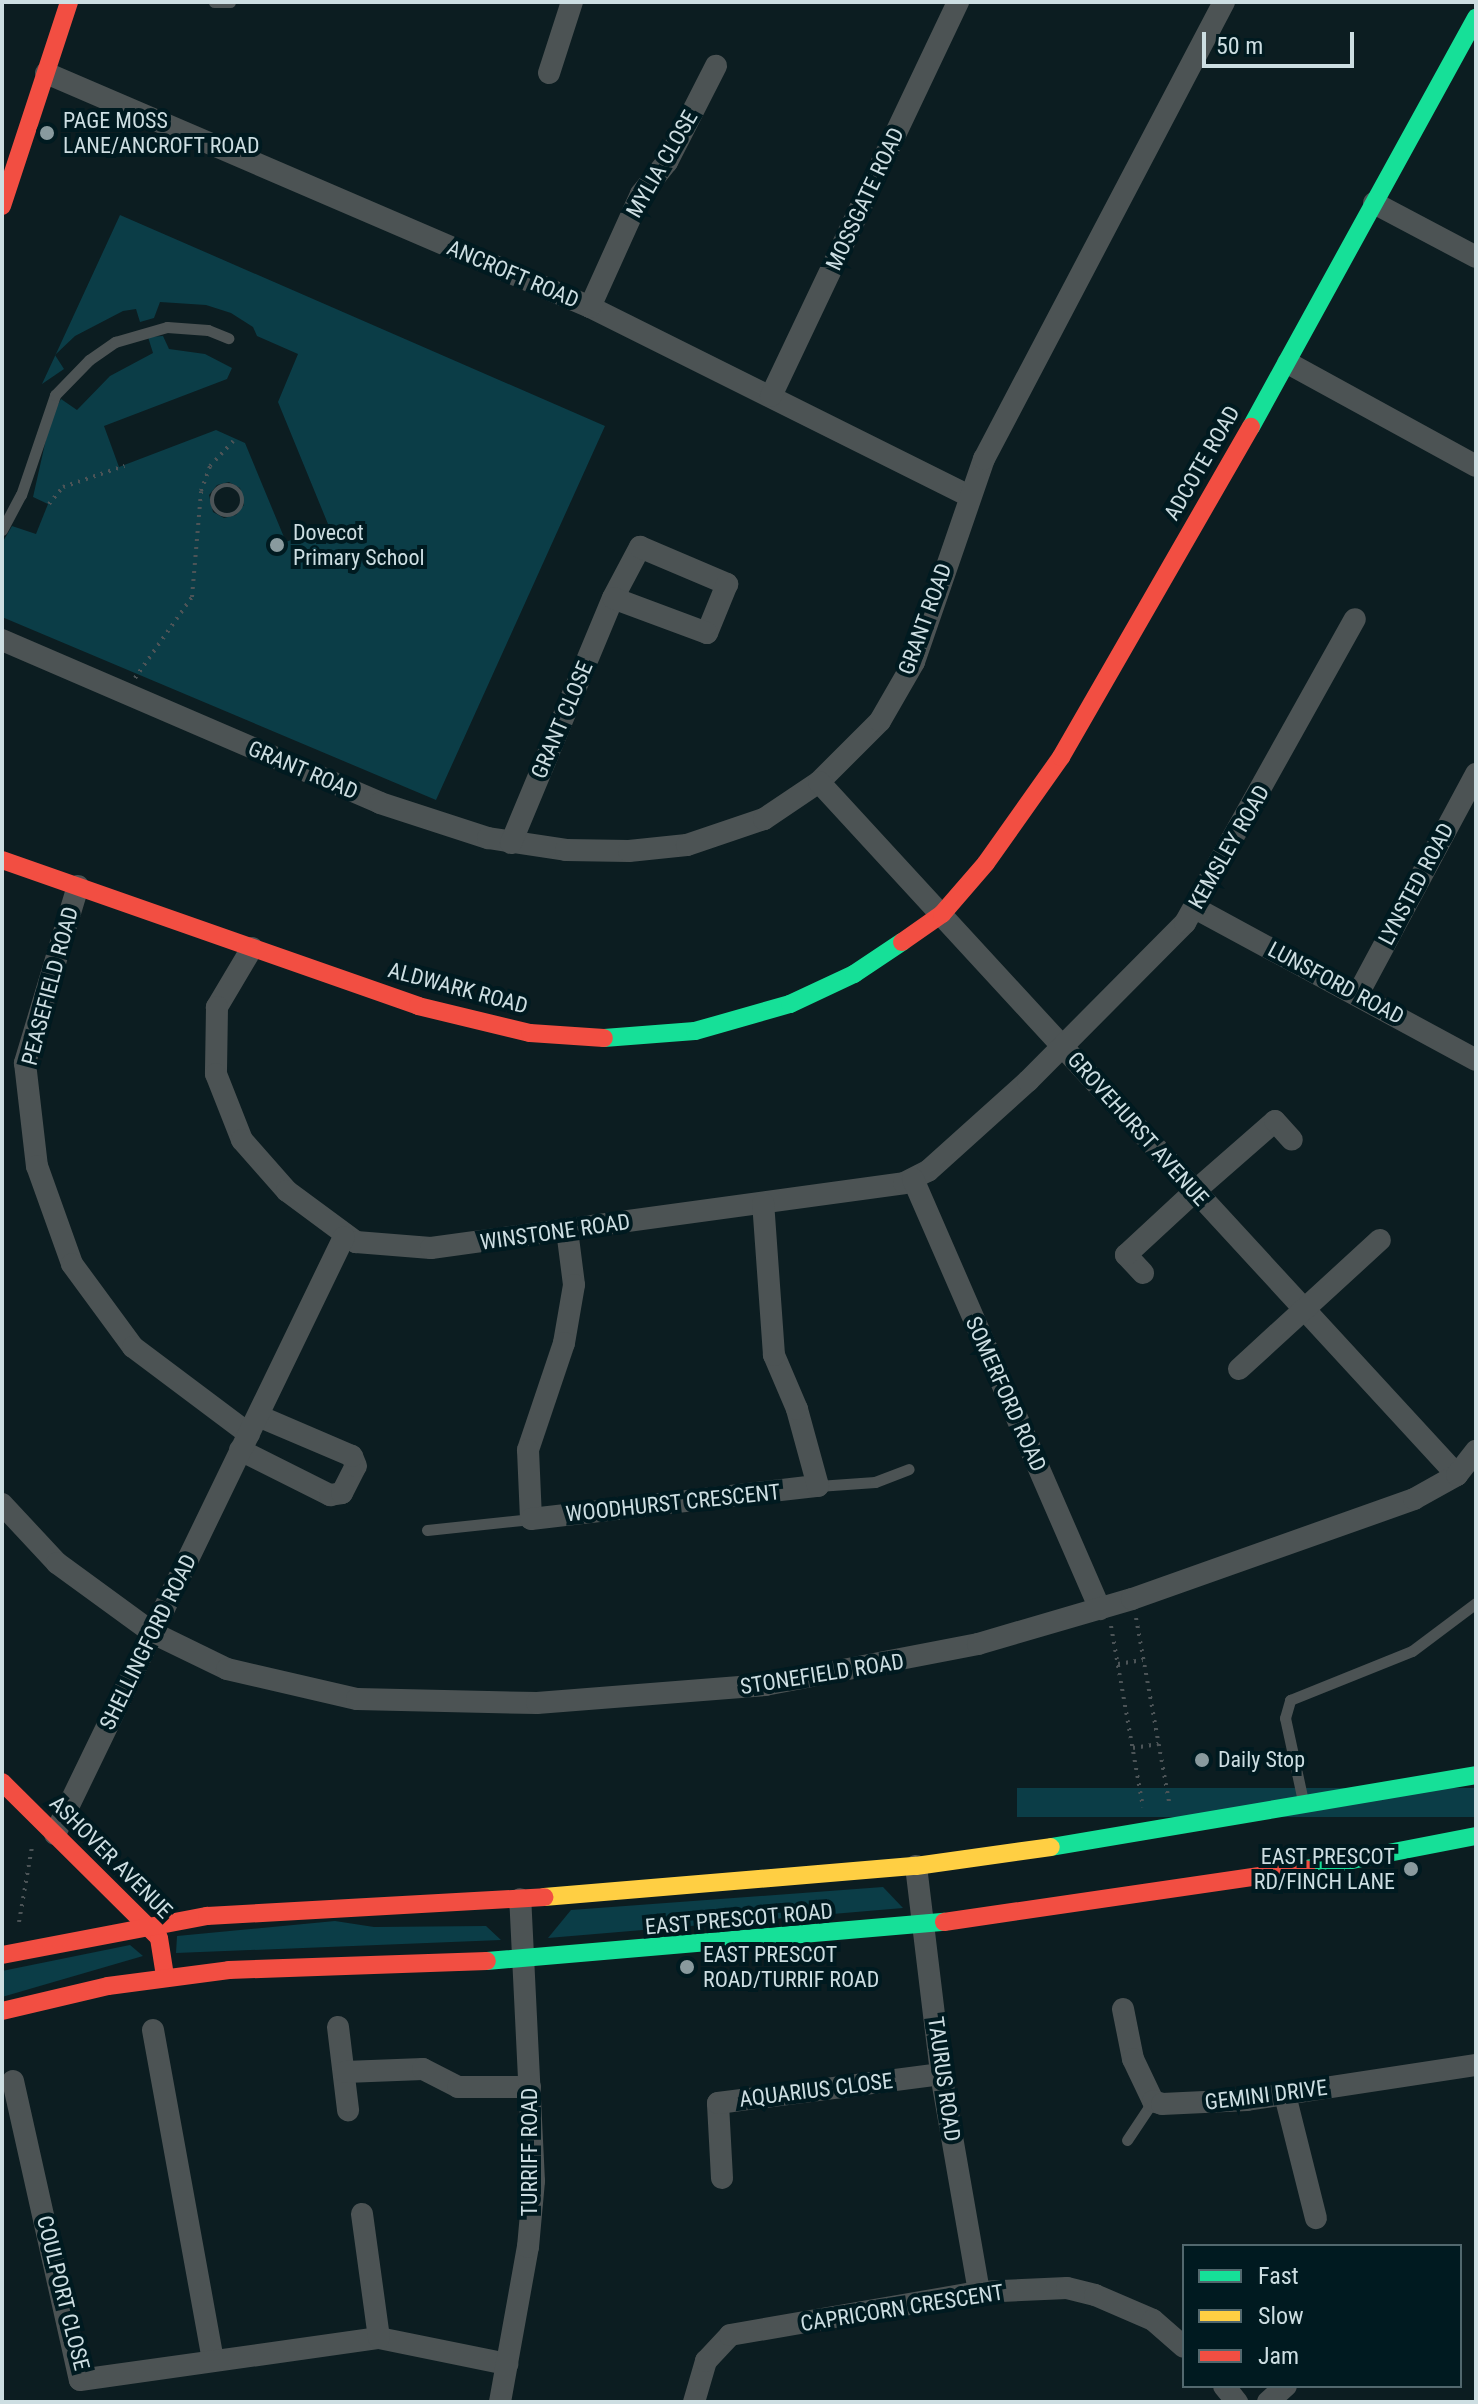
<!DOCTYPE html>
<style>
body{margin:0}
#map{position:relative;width:1478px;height:2404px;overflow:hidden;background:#0c1d21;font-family:"Roboto Condensed",sans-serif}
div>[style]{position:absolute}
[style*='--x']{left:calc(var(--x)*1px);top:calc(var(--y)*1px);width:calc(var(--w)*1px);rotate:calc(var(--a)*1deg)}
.green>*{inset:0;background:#0b3d47;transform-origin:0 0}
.path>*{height:4px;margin-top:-2px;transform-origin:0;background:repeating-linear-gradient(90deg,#4c5457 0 2px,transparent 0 8px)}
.path>.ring{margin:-2px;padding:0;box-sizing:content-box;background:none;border:4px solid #4c5457;border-radius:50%}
.lane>*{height:11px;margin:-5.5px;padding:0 5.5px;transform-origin:5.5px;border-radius:5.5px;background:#4c5354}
.street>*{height:22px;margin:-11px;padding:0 11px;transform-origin:11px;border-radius:11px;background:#4c5354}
.fast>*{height:18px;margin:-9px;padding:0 9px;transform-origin:9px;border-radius:9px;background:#16e098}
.slow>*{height:18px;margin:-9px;padding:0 9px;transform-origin:9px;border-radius:9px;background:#ffcf43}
.jam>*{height:18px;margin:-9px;padding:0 9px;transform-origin:9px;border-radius:9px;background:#f24e42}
.dots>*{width:22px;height:22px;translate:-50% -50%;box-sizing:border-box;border:4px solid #001a20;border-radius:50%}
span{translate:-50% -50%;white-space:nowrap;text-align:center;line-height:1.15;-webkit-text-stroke:8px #001a20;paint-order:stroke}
.poi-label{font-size:22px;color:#cddee2}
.left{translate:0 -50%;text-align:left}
.right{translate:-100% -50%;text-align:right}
.street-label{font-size:22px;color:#cddee2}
.frame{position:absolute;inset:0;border:4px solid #cddee2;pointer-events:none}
.legend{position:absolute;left:1182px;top:2244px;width:280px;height:144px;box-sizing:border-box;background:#001a20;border:2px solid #52686e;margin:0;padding:10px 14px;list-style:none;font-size:24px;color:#cddee2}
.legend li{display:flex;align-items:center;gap:16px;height:40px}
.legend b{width:40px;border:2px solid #52686e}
.scale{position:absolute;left:1202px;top:32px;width:152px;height:36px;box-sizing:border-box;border:4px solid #cddee2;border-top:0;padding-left:10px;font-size:24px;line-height:28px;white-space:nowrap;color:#cddee2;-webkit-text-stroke:6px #001a20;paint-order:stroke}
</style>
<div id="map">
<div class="green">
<i style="clip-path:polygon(evenodd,120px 215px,605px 426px,436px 800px,2px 617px,2px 543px,12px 526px,36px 534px,48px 504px,33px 497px,51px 417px,61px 399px,77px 410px,110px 376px,153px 353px,148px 337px,163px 336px,169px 349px,205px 354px,232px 368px,227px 379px,104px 426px,119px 467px,216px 430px,245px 443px,286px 542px,328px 524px,278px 402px,298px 354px,257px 336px,253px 327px,231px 313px,206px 305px,160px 302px,154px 318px,140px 322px,136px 309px,123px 311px,75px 336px,55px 355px,64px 369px,42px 384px,55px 356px,120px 215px,229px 482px,240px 488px,244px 505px,236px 515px,224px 518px,213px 512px,209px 495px,217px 485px,229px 482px)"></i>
<i style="left:1476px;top:1788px;width:29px;height:459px;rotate:90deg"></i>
<i style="clip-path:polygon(883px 1887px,903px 1908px,548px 1938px,571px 1910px)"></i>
<i style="clip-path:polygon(335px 1921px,374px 1927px,486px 1926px,501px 1940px,176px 1953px,177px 1936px)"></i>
<i style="clip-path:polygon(130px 1945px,143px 1956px,2px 1997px,2px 1971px)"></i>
</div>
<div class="path">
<i class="ring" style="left:212px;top:485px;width:26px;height:26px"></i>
<i style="--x:49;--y:504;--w:22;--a:-51"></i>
<i style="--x:63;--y:487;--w:65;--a:-19"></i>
<i style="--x:135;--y:678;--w:99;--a:-54.9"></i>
<i style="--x:192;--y:597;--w:106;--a:-85.1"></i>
<i style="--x:201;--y:491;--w:27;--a:-70"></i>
<i style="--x:210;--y:466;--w:34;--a:-47"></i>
<i style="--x:1136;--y:1618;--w:187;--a:79.8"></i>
<i style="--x:1111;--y:1626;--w:184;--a:80"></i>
<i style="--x:1118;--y:1664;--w:25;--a:-9"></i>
<i style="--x:1133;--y:1748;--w:26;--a:-9"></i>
<i style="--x:19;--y:1922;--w:76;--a:-80.2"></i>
</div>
<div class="lane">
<i style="--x:214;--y:2;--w:16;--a:0"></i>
<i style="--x:2;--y:530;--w:40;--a:-62"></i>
<i style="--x:21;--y:495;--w:106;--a:-71.2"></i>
<i style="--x:55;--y:395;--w:49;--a:-45.8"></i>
<i style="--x:89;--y:360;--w:32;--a:-35"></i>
<i style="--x:115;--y:342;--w:54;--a:-16.1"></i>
<i style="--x:167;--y:327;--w:41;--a:4.2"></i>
<i style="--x:208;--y:330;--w:22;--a:22"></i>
<i style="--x:818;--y:1486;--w:57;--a:-4"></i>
<i style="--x:875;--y:1482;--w:36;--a:-21"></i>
<i style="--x:427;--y:1530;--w:105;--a:-6"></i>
<i style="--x:1303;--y:1801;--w:85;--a:-102.2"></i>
<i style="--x:1285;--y:1718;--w:19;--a:-74"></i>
<i style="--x:1290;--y:1700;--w:131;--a:-21.9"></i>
<i style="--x:1412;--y:1651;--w:80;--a:-36.9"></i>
<i style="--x:1127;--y:2140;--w:47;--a:-56.3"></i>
</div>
<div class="street">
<i style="--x:46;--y:73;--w:592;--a:23.27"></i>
<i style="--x:590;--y:307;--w:424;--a:26.5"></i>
<i style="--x:549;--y:73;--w:75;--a:-72.1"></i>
<i style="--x:1374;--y:203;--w:115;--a:27.9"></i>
<i style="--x:590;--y:307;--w:124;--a:-65.7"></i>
<i style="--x:641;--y:194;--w:41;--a:-50.9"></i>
<i style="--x:667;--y:162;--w:108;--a:-63"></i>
<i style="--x:1288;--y:363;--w:214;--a:28.7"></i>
<i style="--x:771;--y:396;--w:436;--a:-64.6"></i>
<i style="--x:2;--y:640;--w:412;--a:23.3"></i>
<i style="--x:380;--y:803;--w:114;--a:18"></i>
<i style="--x:488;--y:838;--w:79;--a:8.7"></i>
<i style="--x:566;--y:850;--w:63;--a:0.9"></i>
<i style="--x:629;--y:851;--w:58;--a:-5.9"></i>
<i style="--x:687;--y:845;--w:81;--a:-18.7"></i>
<i style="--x:764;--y:819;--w:66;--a:-33.9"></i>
<i style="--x:819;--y:782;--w:86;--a:-45"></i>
<i style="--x:880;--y:721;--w:68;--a:-60"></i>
<i style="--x:914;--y:662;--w:215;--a:-71"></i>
<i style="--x:984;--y:459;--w:516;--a:-62.29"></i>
<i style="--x:819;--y:782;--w:942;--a:47.37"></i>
<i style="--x:511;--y:843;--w:265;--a:-67.4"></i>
<i style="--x:613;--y:598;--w:58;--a:-62.1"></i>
<i style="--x:640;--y:547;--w:95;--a:23"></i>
<i style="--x:727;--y:584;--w:53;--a:112.2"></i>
<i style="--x:707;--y:633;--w:100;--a:-159.6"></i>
<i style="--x:78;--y:886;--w:185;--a:106.7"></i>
<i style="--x:25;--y:1063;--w:104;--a:83.4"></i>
<i style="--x:37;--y:1166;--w:104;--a:70.3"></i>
<i style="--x:72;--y:1264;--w:103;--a:53.7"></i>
<i style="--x:133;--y:1347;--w:145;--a:36.9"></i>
<i style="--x:1195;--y:908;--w:319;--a:28.4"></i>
<i style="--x:252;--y:948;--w:69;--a:120.7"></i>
<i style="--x:217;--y:1007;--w:67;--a:90.9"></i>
<i style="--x:216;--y:1074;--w:71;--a:68.5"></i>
<i style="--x:242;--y:1140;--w:68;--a:48.6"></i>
<i style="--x:287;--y:1191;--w:86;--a:36.5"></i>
<i style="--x:356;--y:1242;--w:75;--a:4.6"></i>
<i style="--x:431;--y:1248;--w:477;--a:-7.8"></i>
<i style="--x:904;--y:1183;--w:27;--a:-27"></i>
<i style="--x:928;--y:1171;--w:135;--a:-42"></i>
<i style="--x:1028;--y:1081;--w:223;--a:-45.2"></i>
<i style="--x:1185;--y:923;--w:348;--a:-60.8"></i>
<i style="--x:1358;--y:994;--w:250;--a:-61.8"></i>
<i style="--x:913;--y:1179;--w:469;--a:66.5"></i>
<i style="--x:567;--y:1230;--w:55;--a:82.7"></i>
<i style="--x:574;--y:1285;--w:59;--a:99.8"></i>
<i style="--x:564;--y:1343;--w:113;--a:108.6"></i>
<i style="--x:528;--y:1450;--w:69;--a:87.5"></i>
<i style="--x:531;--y:1519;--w:289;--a:-6.6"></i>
<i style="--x:818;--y:1486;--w:80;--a:-105.3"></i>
<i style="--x:797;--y:1409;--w:59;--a:-113.1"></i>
<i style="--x:774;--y:1355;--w:152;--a:-94.1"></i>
<i style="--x:1143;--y:1273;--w:25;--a:-133"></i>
<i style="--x:1126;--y:1255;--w:94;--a:-42.8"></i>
<i style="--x:1195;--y:1191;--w:106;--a:-41.2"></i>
<i style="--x:1275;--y:1121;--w:25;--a:48"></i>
<i style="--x:1239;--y:1369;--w:191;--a:-42.5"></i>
<i style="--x:240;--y:1450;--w:101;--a:26.6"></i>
<i style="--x:330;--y:1495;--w:12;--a:-9"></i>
<i style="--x:342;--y:1493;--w:30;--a:-63"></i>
<i style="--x:356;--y:1466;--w:11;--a:-112"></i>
<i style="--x:352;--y:1456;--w:102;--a:-156.9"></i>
<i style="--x:2;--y:1504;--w:81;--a:47"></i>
<i style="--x:57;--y:1563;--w:119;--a:36.1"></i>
<i style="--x:153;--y:1633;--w:82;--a:25.9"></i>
<i style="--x:227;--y:1669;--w:133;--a:13"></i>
<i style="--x:357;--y:1699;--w:180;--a:1.3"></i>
<i style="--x:537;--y:1703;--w:229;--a:-4.5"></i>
<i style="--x:765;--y:1685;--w:217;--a:-10.9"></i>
<i style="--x:978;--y:1644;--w:160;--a:-16.3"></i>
<i style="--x:1132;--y:1599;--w:299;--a:-19.5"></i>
<i style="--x:1414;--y:1499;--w:49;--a:-29.2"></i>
<i style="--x:1457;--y:1475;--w:31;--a:-52"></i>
<i style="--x:55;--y:1834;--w:663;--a:-64.17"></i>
<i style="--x:916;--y:1866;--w:209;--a:83.1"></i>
<i style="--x:941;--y:2074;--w:221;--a:80.1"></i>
<i style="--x:1123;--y:2009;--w:51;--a:78.7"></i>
<i style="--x:1133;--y:2059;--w:47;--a:64.5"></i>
<i style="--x:1153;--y:2101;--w:9;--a:18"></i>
<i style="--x:1162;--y:2104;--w:85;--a:-2.7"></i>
<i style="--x:1247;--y:2100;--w:232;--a:-8.7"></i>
<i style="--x:338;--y:2027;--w:84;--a:83.1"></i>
<i style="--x:153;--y:2030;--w:334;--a:79.7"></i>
<i style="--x:345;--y:2072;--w:78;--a:-2.2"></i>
<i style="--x:423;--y:2069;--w:39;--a:27"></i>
<i style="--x:458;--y:2087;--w:72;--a:0"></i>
<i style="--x:13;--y:2081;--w:306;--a:77.4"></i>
<i style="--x:80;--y:2380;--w:302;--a:-8"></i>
<i style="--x:379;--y:2338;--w:131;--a:11.5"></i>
<i style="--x:1285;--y:2095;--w:127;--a:75.9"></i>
<i style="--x:722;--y:2178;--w:75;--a:-93.1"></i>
<i style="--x:718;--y:2103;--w:225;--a:-7.4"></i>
<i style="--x:362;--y:2214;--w:125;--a:82.2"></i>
<i style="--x:1224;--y:2386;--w:21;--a:51"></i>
<i style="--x:500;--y:2402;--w:158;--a:-79.8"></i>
<i style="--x:528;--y:2247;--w:66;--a:-84.8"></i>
<i style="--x:534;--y:2181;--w:282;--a:-92.8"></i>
<i style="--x:694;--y:2402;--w:43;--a:-73.7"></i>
<i style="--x:706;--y:2361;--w:35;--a:-47"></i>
<i style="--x:730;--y:2335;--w:253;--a:-9.8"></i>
<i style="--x:979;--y:2292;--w:88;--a:-2.6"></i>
<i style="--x:1067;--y:2288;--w:29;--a:14"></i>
<i style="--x:1095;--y:2295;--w:63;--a:23.3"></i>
<i style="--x:1153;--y:2320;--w:41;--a:41.1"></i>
<i style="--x:1268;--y:2402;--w:24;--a:-42"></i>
</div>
<div class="fast">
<i style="--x:1251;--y:427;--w:467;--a:-61.2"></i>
<i style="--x:604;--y:1038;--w:91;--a:-4.4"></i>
<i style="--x:695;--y:1031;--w:99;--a:-15.9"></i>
<i style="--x:790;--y:1004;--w:71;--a:-25.1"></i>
<i style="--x:854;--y:974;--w:58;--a:-33.7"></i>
<i style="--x:1051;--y:1847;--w:431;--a:-9.6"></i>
<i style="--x:1306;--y:1869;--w:173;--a:-11"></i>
<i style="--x:487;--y:1961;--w:459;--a:-4.9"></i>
</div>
<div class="slow">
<i style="--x:544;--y:1897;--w:373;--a:-4.8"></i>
<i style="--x:916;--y:1866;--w:136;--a:-8"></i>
</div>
<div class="jam">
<i style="--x:2;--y:206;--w:215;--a:-71.8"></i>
<i style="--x:2;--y:860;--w:441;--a:19.3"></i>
<i style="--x:418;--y:1006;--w:115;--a:13.6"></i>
<i style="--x:530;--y:1033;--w:74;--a:3.9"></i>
<i style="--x:902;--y:942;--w:49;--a:-35"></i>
<i style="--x:942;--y:914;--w:67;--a:-49.2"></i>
<i style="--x:986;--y:863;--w:130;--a:-54.7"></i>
<i style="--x:1061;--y:757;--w:381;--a:-60.1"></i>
<i style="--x:2;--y:1782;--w:221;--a:44.8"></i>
<i style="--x:159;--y:1938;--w:39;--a:81"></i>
<i style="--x:944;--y:1922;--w:366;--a:-8.3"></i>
<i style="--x:2;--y:1955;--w:209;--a:-10.8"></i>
<i style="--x:207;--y:1916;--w:338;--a:-3.2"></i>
<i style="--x:2;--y:2011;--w:109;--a:-13.3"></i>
<i style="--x:108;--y:1986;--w:122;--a:-7.5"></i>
<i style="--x:229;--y:1970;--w:258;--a:-2"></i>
</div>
<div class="dots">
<i style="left:47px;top:133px;background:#899a9e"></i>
<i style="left:277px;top:545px;background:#899a9e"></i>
<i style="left:1202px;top:1760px;background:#899a9e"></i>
<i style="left:1411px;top:1869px;background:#899a9e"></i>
<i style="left:687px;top:1967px;background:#899a9e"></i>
</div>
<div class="poi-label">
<span class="left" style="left:63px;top:133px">PAGE MOSS<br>LANE/ANCROFT ROAD</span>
<span class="left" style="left:293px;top:545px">Dovecot<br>Primary School</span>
<span class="left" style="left:1218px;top:1760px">Daily Stop</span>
<span class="right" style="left:1395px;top:1869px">EAST PRESCOT<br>RD/FINCH LANE</span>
<span class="left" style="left:703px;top:1967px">EAST PRESCOT<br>ROAD/TURRIF ROAD</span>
</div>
<div class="street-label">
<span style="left:662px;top:164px;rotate:-60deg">MYLIA CLOSE</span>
<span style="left:865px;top:199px;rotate:-65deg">MOSSGATE ROAD</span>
<span style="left:513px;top:274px;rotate:23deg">ANCROFT ROAD</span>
<span style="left:1202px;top:463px;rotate:-60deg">ADCOTE ROAD</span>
<span style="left:925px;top:619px;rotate:-70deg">GRANT ROAD</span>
<span style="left:562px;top:720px;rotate:-67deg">GRANT CLOSE</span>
<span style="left:303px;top:770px;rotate:23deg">GRANT ROAD</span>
<span style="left:1229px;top:847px;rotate:-60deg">KEMSLEY ROAD</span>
<span style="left:1416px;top:884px;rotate:-62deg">LYNSTED ROAD</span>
<span style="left:1336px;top:983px;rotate:28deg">LUNSFORD ROAD</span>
<span style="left:50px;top:986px;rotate:-75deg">PEASEFIELD ROAD</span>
<span style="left:458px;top:988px;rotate:15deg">ALDWARK ROAD</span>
<span style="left:1138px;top:1129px;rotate:48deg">GROVEHURST AVENUE</span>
<span style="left:555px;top:1232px;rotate:-8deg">WINSTONE ROAD</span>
<span style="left:1006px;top:1394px;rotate:66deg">SOMERFORD ROAD</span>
<span style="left:673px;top:1503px;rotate:-6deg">WOODHURST CRESCENT</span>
<span style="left:148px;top:1642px;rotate:-64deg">SHELLINGFORD ROAD</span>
<span style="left:822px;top:1674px;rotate:-9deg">STONEFIELD ROAD</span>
<span style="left:111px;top:1857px;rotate:45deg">ASHOVER AVENUE</span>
<span style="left:739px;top:1919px;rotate:-5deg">EAST PRESCOT ROAD</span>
<span style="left:944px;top:2079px;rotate:82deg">TAURUS ROAD</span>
<span style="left:816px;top:2090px;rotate:-7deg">AQUARIUS CLOSE</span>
<span style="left:1266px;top:2095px;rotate:-7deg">GEMINI DRIVE</span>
<span style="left:530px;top:2152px;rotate:-90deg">TURRIFF ROAD</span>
<span style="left:63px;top:2293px;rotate:76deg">COULPORT CLOSE</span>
<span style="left:902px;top:2308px;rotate:-9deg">CAPRICORN CRESCENT</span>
</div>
<div class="frame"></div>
<ul class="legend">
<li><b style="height:10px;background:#16e098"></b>Fast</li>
<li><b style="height:10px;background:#ffcf43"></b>Slow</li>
<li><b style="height:10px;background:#f24e42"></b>Jam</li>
</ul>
<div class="scale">50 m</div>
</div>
